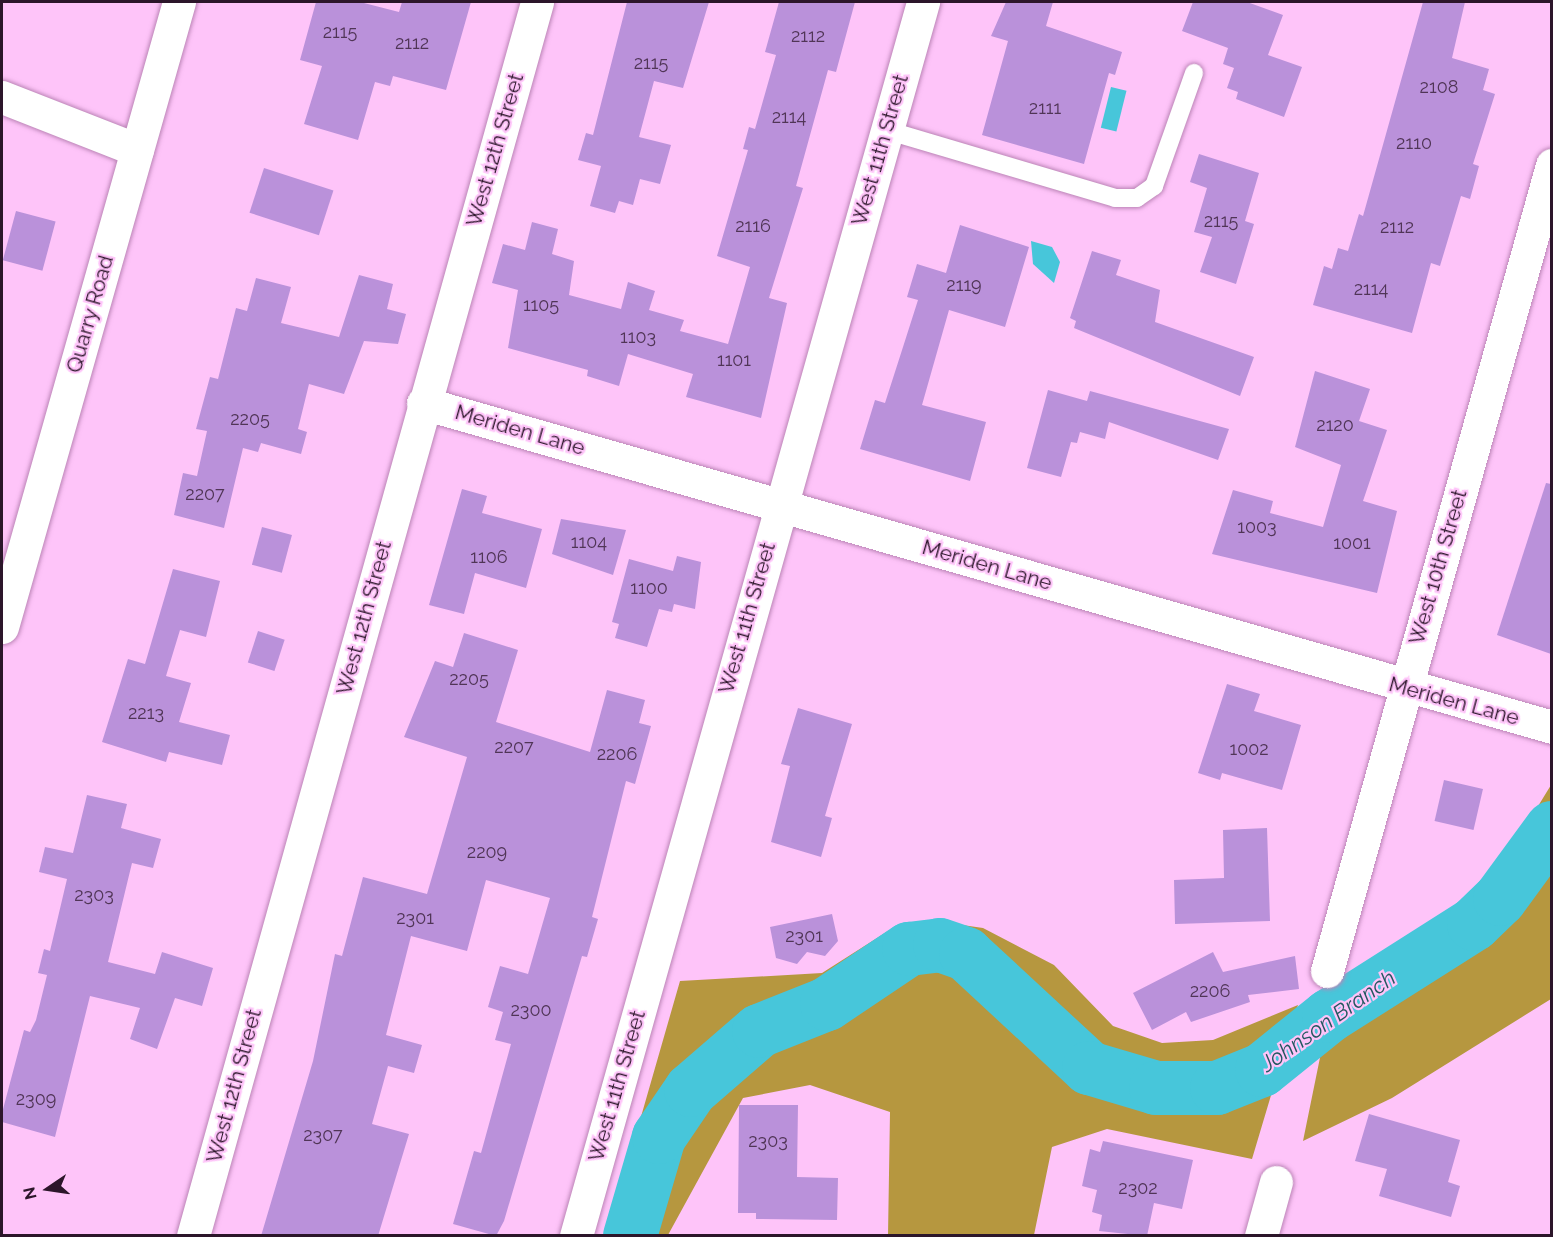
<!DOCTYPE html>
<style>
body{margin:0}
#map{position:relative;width:1553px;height:1237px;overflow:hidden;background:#fec4f9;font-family:Raleway,sans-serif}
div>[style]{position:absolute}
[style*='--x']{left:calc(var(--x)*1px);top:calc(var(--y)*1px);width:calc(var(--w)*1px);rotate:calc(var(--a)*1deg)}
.forest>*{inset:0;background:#b6973f}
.water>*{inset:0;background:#47c6da;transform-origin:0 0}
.river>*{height:54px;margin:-27px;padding:0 27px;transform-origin:27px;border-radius:27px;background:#47c6da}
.building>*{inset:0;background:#ba91da;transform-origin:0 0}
.roads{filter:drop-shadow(0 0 2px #bb84b6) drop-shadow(0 0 2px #bb84b6)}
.lane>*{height:18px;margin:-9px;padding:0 9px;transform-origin:9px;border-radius:9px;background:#fff}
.street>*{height:33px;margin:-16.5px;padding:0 16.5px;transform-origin:16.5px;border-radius:16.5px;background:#fff}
span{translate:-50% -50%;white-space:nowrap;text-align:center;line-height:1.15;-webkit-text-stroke:4.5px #fec4f9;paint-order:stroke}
.number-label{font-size:18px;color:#503556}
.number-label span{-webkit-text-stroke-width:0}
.street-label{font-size:21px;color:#2c162a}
.water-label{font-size:22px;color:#235860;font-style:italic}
.frame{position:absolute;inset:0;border:3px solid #2c162a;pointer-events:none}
.north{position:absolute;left:18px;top:1159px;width:60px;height:60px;-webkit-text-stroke:4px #fec4f9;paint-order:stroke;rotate:257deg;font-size:16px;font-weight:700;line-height:24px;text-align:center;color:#2c162a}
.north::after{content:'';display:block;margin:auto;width:21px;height:27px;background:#2c162a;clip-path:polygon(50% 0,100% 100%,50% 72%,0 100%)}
</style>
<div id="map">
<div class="forest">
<i style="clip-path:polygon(1551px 785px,1551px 999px,1392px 1098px,1303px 1141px,1335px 984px,1382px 964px,1458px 919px,1503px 863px)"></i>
<i style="clip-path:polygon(928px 920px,983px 928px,1054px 965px,1113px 1026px,1162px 1043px,1213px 1040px,1298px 1005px,1252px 1159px,1107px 1129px,1052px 1147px,1034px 1235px,888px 1235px,890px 1112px,810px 1085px,743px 1098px,668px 1235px,607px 1235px,680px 981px,822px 973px,888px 931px)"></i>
</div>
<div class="water">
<i style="left:1111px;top:87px;width:16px;height:42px;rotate:14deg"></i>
<i style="clip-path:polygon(1031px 241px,1052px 247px,1060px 262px,1054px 283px,1033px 264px)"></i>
</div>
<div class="river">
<i style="--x:630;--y:1236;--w:103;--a:-73.7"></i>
<i style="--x:659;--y:1137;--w:57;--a:-55.8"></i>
<i style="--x:691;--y:1090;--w:90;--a:-40.9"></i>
<i style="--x:759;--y:1031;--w:73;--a:-21.7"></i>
<i style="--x:827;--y:1004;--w:99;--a:-33.9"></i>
<i style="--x:909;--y:949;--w:31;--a:-7"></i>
<i style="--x:940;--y:945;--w:28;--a:19"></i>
<i style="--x:966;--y:954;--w:168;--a:42.8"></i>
<i style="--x:1089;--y:1068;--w:70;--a:16.6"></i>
<i style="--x:1156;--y:1088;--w:61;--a:0"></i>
<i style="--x:1217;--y:1088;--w:48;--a:-21.8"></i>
<i style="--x:1262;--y:1070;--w:86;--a:-38.9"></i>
<i style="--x:1329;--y:1016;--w:172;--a:-32.4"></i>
<i style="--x:1474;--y:924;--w:36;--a:-44"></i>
<i style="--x:1500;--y:899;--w:88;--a:-53.8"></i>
</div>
<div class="building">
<i style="clip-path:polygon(316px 2px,360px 2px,399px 12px,402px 2px,471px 2px,446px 90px,393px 76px,390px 86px,375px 82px,358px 140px,304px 124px,322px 66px,300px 60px)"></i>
<i style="clip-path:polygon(627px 2px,709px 2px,683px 88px,654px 81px,639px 137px,671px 145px,660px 184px,640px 179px,633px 205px,619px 201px,615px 213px,590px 206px,601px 166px,578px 160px,586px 133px,593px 135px)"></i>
<i style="clip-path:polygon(779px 2px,855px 2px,836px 72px,828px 70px,796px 186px,803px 188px,769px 298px,787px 303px,761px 418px,686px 397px,693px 374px,628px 354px,619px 386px,587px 376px,588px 370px,508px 348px,518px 290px,492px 283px,503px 244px,525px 250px,532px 222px,558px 229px,552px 254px,574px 261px,569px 295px,621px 309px,628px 282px,655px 291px,649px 310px,684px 320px,680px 331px,728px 344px,750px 267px,717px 256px,748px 150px,743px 149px,749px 127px,755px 129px,776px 55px,765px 52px)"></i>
<i style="clip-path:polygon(1006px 2px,1053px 2px,1046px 26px,1122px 52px,1115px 75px,1109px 73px,1084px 164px,982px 135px,1008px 41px,991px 36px)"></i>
<i style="clip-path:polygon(1193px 2px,1247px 2px,1283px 15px,1268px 55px,1302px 67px,1284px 117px,1236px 99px,1238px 92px,1227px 88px,1234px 68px,1223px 64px,1228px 48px,1182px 31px)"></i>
<i style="clip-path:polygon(1423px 2px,1465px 2px,1452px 58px,1489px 69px,1483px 90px,1495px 94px,1473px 164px,1479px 166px,1470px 199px,1461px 196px,1440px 266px,1431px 263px,1412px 333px,1313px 305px,1324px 266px,1332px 269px,1338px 248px,1348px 251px,1359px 214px,1363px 216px)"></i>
<i style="clip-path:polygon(1199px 154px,1259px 173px,1245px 221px,1254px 224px,1236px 284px,1200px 272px,1212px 237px,1194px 232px,1207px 188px,1190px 182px)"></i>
<i style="left:264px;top:168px;width:73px;height:47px;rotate:18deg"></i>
<i style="left:16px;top:211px;width:41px;height:51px;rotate:15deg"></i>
<i style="clip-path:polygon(960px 225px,1029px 247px,1005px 327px,949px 310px,922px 405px,986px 422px,970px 481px,860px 449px,875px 400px,885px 403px,903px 347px,918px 300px,907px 297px,917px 264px,946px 273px)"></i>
<i style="clip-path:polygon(1092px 251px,1121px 260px,1116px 275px,1160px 290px,1155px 322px,1254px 357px,1240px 396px,1074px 328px,1076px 321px,1070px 318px)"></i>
<i style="clip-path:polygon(359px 275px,393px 284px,387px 309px,406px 314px,398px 344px,364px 341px,344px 394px,309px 384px,298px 429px,307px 432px,301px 454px,261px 443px,258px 452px,243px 448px,224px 528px,174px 515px,183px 473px,197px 476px,207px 431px,196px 429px,210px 377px,218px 379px,236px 308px,247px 311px,256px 278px,291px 287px,281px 323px,339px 337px)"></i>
<i style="clip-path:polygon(1315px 371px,1370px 389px,1359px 421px,1387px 430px,1363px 501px,1397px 511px,1377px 593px,1212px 554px,1233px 490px,1273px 501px,1270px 513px,1323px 527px,1341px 465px,1295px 447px)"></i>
<i style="clip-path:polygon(1048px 390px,1087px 401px,1090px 391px,1229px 429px,1218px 460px,1109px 422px,1105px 439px,1080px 432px,1077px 443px,1071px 442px,1061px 477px,1027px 468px)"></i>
<i style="clip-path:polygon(1546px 483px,1551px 484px,1551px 654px,1497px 635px)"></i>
<i style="clip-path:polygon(462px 489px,487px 496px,482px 513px,542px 529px,526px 588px,475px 573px,464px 614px,429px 605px)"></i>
<i style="clip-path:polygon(561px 519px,626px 530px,613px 575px,552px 554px)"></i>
<i style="left:262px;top:527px;width:31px;height:39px;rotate:15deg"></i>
<i style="clip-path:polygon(677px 556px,701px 562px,695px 609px,674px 604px,672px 612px,659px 609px,647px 647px,615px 638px,619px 624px,612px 622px,629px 559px,673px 571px)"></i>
<i style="clip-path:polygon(173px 569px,220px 581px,206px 637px,180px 630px,166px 676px,191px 683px,179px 722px,230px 735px,222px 765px,169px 752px,166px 762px,102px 742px,128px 659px,145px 664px)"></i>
<i style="left:258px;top:631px;width:28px;height:33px;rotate:18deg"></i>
<i style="clip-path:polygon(464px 633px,518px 650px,496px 722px,590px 752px,607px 690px,645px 700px,639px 723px,651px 726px,635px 784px,626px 781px,592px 917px,598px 919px,587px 957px,582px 956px,504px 1221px,496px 1236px,453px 1224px,474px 1151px,481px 1153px,511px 1044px,495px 1040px,503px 1012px,488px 1007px,500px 966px,528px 974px,550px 898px,486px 880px,467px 951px,411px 936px,386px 1035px,422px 1045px,414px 1073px,388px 1066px,372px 1124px,409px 1134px,378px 1236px,261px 1236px,313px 1061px,335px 954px,342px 956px,363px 877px,427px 894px,467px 757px,404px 737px,435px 661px,453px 667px)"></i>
<i style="clip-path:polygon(1227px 684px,1260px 694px,1254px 711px,1301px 725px,1282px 790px,1222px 773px,1220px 780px,1198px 773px)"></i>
<i style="clip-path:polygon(798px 708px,852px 724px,825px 816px,832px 818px,821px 857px,771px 842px,790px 766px,781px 764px)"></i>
<i style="left:1444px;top:780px;width:40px;height:42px;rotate:13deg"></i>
<i style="clip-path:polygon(87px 795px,127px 804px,121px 828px,161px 839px,153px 868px,132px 863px,108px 962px,155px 974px,162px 952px,213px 968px,202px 1006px,175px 998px,157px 1049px,130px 1039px,140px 1008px,90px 996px,55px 1137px,2px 1122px,2px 1113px,24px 1030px,30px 1032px,36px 1020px,47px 975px,38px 973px,44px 949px,50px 951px,67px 879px,39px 872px,45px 847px,73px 853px)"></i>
<i style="clip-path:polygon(1267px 828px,1270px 921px,1175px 924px,1174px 880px,1224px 878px,1223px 830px)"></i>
<i style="clip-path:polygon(832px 914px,838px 941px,825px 956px,807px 952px,797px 964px,776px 958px,770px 927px)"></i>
<i style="clip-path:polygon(1213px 952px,1223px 972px,1295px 956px,1299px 989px,1248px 995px,1250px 1002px,1191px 1022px,1186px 1012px,1152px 1030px,1133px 993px)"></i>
<i style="clip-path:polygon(739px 1105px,798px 1105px,797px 1177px,838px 1178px,837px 1220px,756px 1219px,756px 1213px,738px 1213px)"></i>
<i style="clip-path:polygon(1369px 1114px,1460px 1140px,1448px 1182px,1460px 1186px,1451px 1217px,1379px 1196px,1387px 1169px,1355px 1161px)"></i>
<i style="clip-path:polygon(1103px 1141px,1193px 1160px,1182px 1209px,1154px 1203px,1147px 1236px,1099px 1231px,1102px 1215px,1092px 1212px,1097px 1190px,1082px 1186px,1090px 1149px,1100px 1152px)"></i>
</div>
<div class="roads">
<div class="lane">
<i style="--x:886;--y:130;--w:239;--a:16.5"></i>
<i style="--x:1115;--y:198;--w:22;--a:0"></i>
<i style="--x:1137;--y:198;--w:21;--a:-35"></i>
<i style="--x:1154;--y:186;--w:120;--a:-70.5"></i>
</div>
<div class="street">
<i style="--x:2;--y:97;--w:145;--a:21.4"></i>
<i style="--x:423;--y:403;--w:1175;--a:16.01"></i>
<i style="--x:2;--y:627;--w:650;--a:-74.19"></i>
<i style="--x:1327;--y:971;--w:837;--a:-74.4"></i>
<i style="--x:193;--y:1236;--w:1281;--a:-74.42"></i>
<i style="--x:576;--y:1236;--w:1282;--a:-74.29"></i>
<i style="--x:1261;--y:1236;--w:56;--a:-74.5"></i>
</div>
</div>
<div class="number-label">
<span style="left:340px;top:32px">2115</span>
<span style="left:808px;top:36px">2112</span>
<span style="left:412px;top:43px">2112</span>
<span style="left:651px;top:63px">2115</span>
<span style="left:1439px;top:87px">2108</span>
<span style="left:1045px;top:108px">2111</span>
<span style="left:789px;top:117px">2114</span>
<span style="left:1414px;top:143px">2110</span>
<span style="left:1221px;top:221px">2115</span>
<span style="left:753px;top:226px">2116</span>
<span style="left:1397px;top:227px">2112</span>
<span style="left:964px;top:285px">2119</span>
<span style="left:1371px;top:289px">2114</span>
<span style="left:541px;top:305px">1105</span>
<span style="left:638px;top:337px">1103</span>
<span style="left:734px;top:360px">1101</span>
<span style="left:250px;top:419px">2205</span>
<span style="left:1335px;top:425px">2120</span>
<span style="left:205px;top:494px">2207</span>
<span style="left:1257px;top:527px">1003</span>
<span style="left:589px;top:542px">1104</span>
<span style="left:1352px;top:543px">1001</span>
<span style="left:489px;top:557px">1106</span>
<span style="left:649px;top:588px">1100</span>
<span style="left:469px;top:679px">2205</span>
<span style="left:146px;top:713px">2213</span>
<span style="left:514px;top:747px">2207</span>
<span style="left:1249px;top:749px">1002</span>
<span style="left:617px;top:754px">2206</span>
<span style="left:487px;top:852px">2209</span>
<span style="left:94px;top:895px">2303</span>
<span style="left:415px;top:918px">2301</span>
<span style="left:804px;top:936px">2301</span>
<span style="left:1210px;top:991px">2206</span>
<span style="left:531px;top:1010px">2300</span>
<span style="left:36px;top:1099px">2309</span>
<span style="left:323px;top:1135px">2307</span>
<span style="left:768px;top:1141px">2303</span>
<span style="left:1138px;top:1188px">2302</span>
</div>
<div class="street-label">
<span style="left:495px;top:150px;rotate:-74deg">West 12th Street</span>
<span style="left:880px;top:150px;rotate:-74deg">West 11th Street</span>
<span style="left:90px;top:314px;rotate:-74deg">Quarry Road</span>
<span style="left:520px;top:430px;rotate:16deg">Meriden Lane</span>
<span style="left:987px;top:565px;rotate:16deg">Meriden Lane</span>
<span style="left:1438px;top:567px;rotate:-74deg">West 10th Street</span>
<span style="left:364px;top:618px;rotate:-75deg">West 12th Street</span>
<span style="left:747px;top:618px;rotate:-74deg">West 11th Street</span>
<span style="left:1454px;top:701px;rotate:15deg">Meriden Lane</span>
<span style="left:234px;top:1086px;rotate:-75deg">West 12th Street</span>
<span style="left:617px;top:1086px;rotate:-74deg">West 11th Street</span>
</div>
<div class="water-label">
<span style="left:1328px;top:1021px;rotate:-35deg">Johnson Branch</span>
</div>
<div class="frame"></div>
<div class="north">N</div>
</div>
